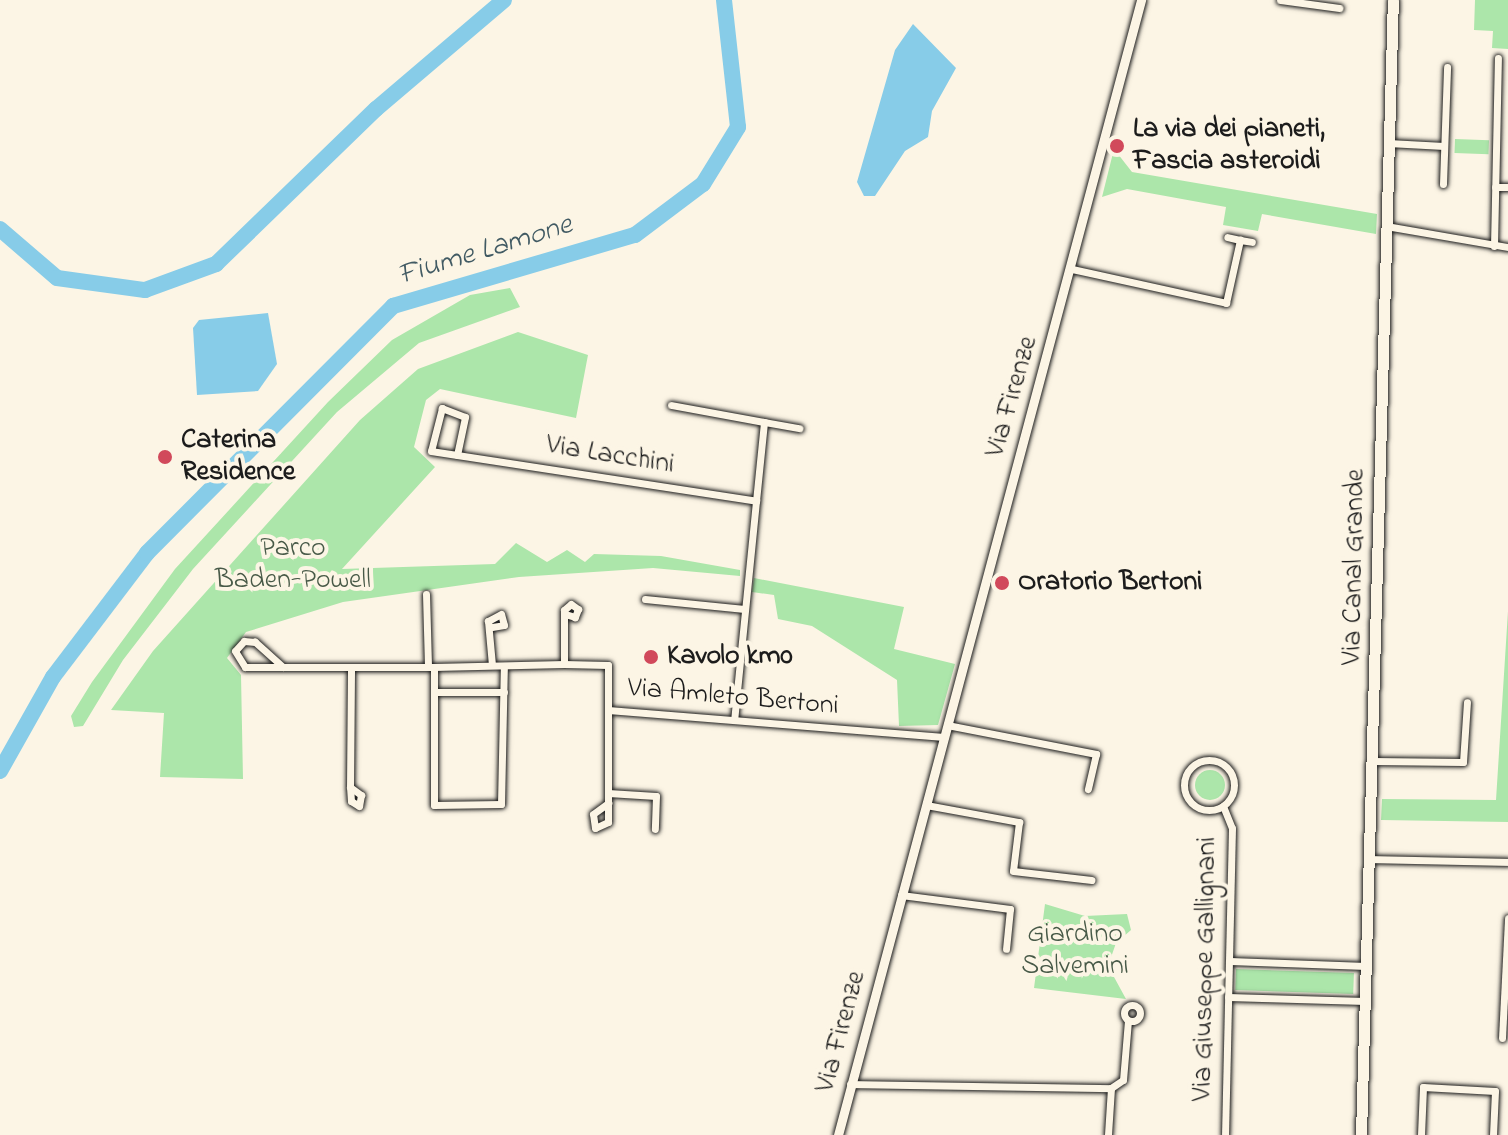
<!DOCTYPE html>
<style>
body{margin:0}
#map{position:relative;width:1508px;height:1135px;overflow:hidden;background:#fcf5e5;font-family:"Indie Flower",sans-serif}
div>[style]{position:absolute}
[style*='--x']{left:calc(var(--x)*1px);top:calc(var(--y)*1px);width:calc(var(--w)*1px);rotate:calc(var(--a)*1deg)}
.green>*{inset:0;background:#ace6aa;transform-origin:0 0}
.round{border-radius:50%}
.water>*{inset:0;background:#87cce8}
.river>*{height:16px;margin:-8px;padding:0 8px;transform-origin:8px;border-radius:8px;background:#87cce8}
.roads{filter:drop-shadow(0 0 2px #1c1c1c) drop-shadow(0 0 2px #1c1c1c)}
.minor>*{height:7px;margin:-3.5px;padding:0 3.5px;transform-origin:3.5px;border-radius:3.5px;background:#fcf5e5}
.minor>.ring{margin:-3.5px;padding:0;box-sizing:content-box;background:none;border:7px solid #fcf5e5;border-radius:50%}
.tertiary>*{height:9px;margin:-4.5px;padding:0 4.5px;transform-origin:4.5px;border-radius:4.5px;background:#fcf5e5}
.primary>*{height:11px;margin:-5.5px;padding:0 5.5px;transform-origin:5.5px;border-radius:5.5px;background:#fcf5e5}
.dots>*{width:22px;height:22px;translate:-50% -50%;box-sizing:border-box;border:4px solid #fcf5e5;border-radius:50%}
span{translate:-50% -50%;white-space:nowrap;text-align:center;line-height:1.15;-webkit-text-stroke:8px #fcf5e5;paint-order:stroke}
.poi-label{font-size:28px;color:#1c1c1c;font-weight:700}
.left{translate:0 -50%;text-align:left}
.street-label{font-size:28px;color:#1c1c1c}
.park-label{font-size:28px;color:#475947}
.water-label{font-size:30px;color:#415a63;font-style:italic}
</style>
<div id="map">
<div class="green">
<i style="clip-path:polygon(1475px 0,1508px 0,1508px 49px,1492px 48px,1493px 31px,1474px 30px)"></i>
<i style="left:1455px;top:139px;width:34px;height:14px;rotate:2deg"></i>
<i style="clip-path:polygon(1114px 149px,1132px 172px,1377px 214px,1376px 234px,1262px 214px,1258px 231px,1223px 225px,1226px 207px,1127px 189px,1102px 197px)"></i>
<i style="clip-path:polygon(510px 288px,520px 307px,419px 343px,337px 412px,193px 569px,123px 660px,83px 726px,74px 727px,71px 716px,92px 682px,175px 569px,328px 402px,392px 340px,470px 295px)"></i>
<i style="clip-path:polygon(518px 332px,588px 355px,576px 418px,440px 389px,426px 400px,414px 447px,435px 467px,342px 569px,495px 564px,516px 543px,547px 562px,567px 550px,585px 562px,594px 554px,661px 556px,740px 570px,740px 576px,653px 568px,519px 577px,343px 602px,246px 632px,227px 658px,241px 675px,243px 779px,160px 777px,164px 713px,111px 710px,153px 651px,360px 420px,418px 369px)"></i>
<i style="clip-path:polygon(754px 578px,904px 607px,894px 649px,955px 664px,938px 725px,899px 726px,897px 680px,812px 626px,778px 619px,774px 595px,752px 592px)"></i>
<i style="clip-path:polygon(1508px 611px,1508px 852px,1508px 822px,1381px 820px,1382px 799px,1496px 800px)"></i>
<i class="round" style="left:1195px;top:770px;width:30px;height:30px"></i>
<i style="clip-path:polygon(1045px 904px,1085px 916px,1127px 914px,1131px 930px,1116px 943px,1108px 966px,1126px 999px,1034px 988px)"></i>
<i style="left:1236px;top:969px;width:118px;height:21px;rotate:2deg"></i>
</div>
<div class="water">
<i style="clip-path:polygon(913px 24px,956px 68px,932px 111px,928px 137px,905px 151px,875px 196px,864px 196px,857px 182px,895px 50px)"></i>
<i style="clip-path:polygon(268px 313px,277px 364px,258px 391px,197px 395px,193px 328px,199px 320px)"></i>
</div>
<div class="river">
<i style="--x:0;--y:229;--w:75;--a:40.7"></i>
<i style="--x:57;--y:278;--w:89;--a:7.8"></i>
<i style="--x:145;--y:290;--w:76;--a:-20.1"></i>
<i style="--x:216;--y:264;--w:223;--a:-44.1"></i>
<i style="--x:376;--y:109;--w:168;--a:-40.4"></i>
<i style="--x:0;--y:771;--w:108;--a:-60.6"></i>
<i style="--x:53;--y:677;--w:156;--a:-52.8"></i>
<i style="--x:147;--y:553;--w:349;--a:-45.1"></i>
<i style="--x:393;--y:306;--w:252;--a:-16.4"></i>
<i style="--x:635;--y:235;--w:85;--a:-36.9"></i>
<i style="--x:703;--y:184;--w:67;--a:-58.4"></i>
<i style="--x:738;--y:127;--w:128;--a:-96.3"></i>
</div>
<div class="roads">
<div class="minor">
<i style="--x:1280;--y:0;--w:60;--a:7.7"></i>
<i style="--x:1388;--y:143;--w:56;--a:3.1"></i>
<i style="--x:1443;--y:184;--w:117;--a:-88"></i>
<i style="--x:1495;--y:187;--w:13;--a:0"></i>
<i style="--x:1386;--y:226;--w:124;--a:9.8"></i>
<i style="--x:1240;--y:240;--w:12;--a:9"></i>
<i style="--x:1494;--y:246;--w:188;--a:-88.8"></i>
<i style="--x:1072;--y:269;--w:158;--a:12.4"></i>
<i style="--x:1226;--y:303;--w:65;--a:-77.5"></i>
<i style="--x:1240;--y:240;--w:13;--a:-167"></i>
<i style="--x:671;--y:405;--w:95;--a:10.4"></i>
<i style="--x:457;--y:455;--w:39;--a:-78"></i>
<i style="--x:465;--y:417;--w:25;--a:-159"></i>
<i style="--x:442;--y:408;--w:44;--a:104.3"></i>
<i style="--x:431;--y:451;--w:329;--a:8.7"></i>
<i style="--x:756;--y:501;--w:220;--a:95.7"></i>
<i style="--x:756;--y:501;--w:79;--a:-84.2"></i>
<i style="--x:764;--y:422;--w:36;--a:10"></i>
<i style="--x:426;--y:594;--w:73;--a:88.4"></i>
<i style="--x:645;--y:599;--w:100;--a:5.7"></i>
<i style="--x:492;--y:627;--w:12;--a:-9"></i>
<i style="--x:504;--y:625;--w:11;--a:-105"></i>
<i style="--x:501;--y:614;--w:15;--a:152"></i>
<i style="--x:488;--y:621;--w:44;--a:84.8"></i>
<i style="--x:564;--y:664;--w:54;--a:-90"></i>
<i style="--x:564;--y:610;--w:9;--a:-41"></i>
<i style="--x:571;--y:604;--w:9;--a:36"></i>
<i style="--x:578;--y:609;--w:9;--a:111"></i>
<i style="--x:575;--y:617;--w:10;--a:-163"></i>
<i style="--x:283;--y:667;--w:38;--a:-138"></i>
<i style="--x:255;--y:642;--w:11;--a:-175"></i>
<i style="--x:244;--y:641;--w:13;--a:132"></i>
<i style="--x:235;--y:651;--w:19;--a:58"></i>
<i style="--x:245;--y:667;--w:189;--a:0"></i>
<i style="--x:434;--y:667;--w:130;--a:-1.3"></i>
<i style="--x:564;--y:664;--w:44;--a:1.3"></i>
<i style="--x:608;--y:665;--w:157;--a:90"></i>
<i style="--x:608;--y:822;--w:14;--a:155"></i>
<i style="--x:595;--y:828;--w:14;--a:-98"></i>
<i style="--x:593;--y:814;--w:19;--a:-36"></i>
<i style="--x:434;--y:667;--w:138;--a:90"></i>
<i style="--x:434;--y:805;--w:67;--a:-0.9"></i>
<i style="--x:501;--y:804;--w:138;--a:-88.8"></i>
<i style="--x:434;--y:692;--w:70;--a:0"></i>
<i style="--x:608;--y:710;--w:337;--a:4.6"></i>
<i style="--x:947;--y:725;--w:152;--a:11"></i>
<i style="--x:1096;--y:754;--w:36;--a:103"></i>
<i class="ring" style="left:1184px;top:760px;width:43px;height:43px"></i>
<i style="--x:1373;--y:761;--w:90;--a:0.6"></i>
<i style="--x:1463;--y:762;--w:60;--a:-86.2"></i>
<i style="--x:350;--y:787;--w:14;--a:36"></i>
<i style="--x:361;--y:795;--w:11;--a:100"></i>
<i style="--x:359;--y:806;--w:9;--a:-148"></i>
<i style="--x:351;--y:801;--w:14;--a:-94"></i>
<i style="--x:350;--y:787;--w:120;--a:-89.5"></i>
<i style="--x:608;--y:793;--w:48;--a:3.6"></i>
<i style="--x:656;--y:796;--w:33;--a:92"></i>
<i style="--x:926;--y:805;--w:95;--a:10.4"></i>
<i style="--x:1019;--y:822;--w:49;--a:97"></i>
<i style="--x:1013;--y:871;--w:79;--a:6.6"></i>
<i style="--x:1223;--y:806;--w:24;--a:68"></i>
<i style="--x:1232;--y:828;--w:307;--a:91.3"></i>
<i style="--x:1370;--y:859;--w:138;--a:1.2"></i>
<i style="--x:901;--y:895;--w:110;--a:7.3"></i>
<i style="--x:1010;--y:909;--w:40;--a:95.7"></i>
<i style="--x:1230;--y:961;--w:136;--a:2.1"></i>
<i style="--x:1228;--y:997;--w:137;--a:1.7"></i>
<i class="ring" style="left:1124px;top:1005px;width:9px;height:9px"></i>
<i style="--x:1502;--y:1038;--w:120;--a:-87.1"></i>
<i style="--x:850;--y:1084;--w:261;--a:0.9"></i>
<i style="--x:1111;--y:1088;--w:47;--a:93.7"></i>
<i style="--x:1111;--y:1088;--w:14;--a:-34"></i>
<i style="--x:1123;--y:1080;--w:59;--a:-85.2"></i>
<i style="--x:1421;--y:1135;--w:48;--a:-87.6"></i>
<i style="--x:1423;--y:1087;--w:72;--a:3.2"></i>
<i style="--x:1495;--y:1091;--w:44;--a:92.6"></i>
</div>
<div class="tertiary">
<i style="--x:838;--y:1135;--w:1175;--a:-75.05"></i>
</div>
<div class="primary">
<i style="--x:1361;--y:1135;--w:1135;--a:-88.39"></i>
</div>
</div>
<div class="dots">
<i style="left:1117px;top:146px;background:#d1495b"></i>
<i style="left:165px;top:457px;background:#d1495b"></i>
<i style="left:1002px;top:583px;background:#d1495b"></i>
<i style="left:651px;top:657px;background:#d1495b"></i>
</div>
<div class="poi-label">
<span class="left" style="left:1133px;top:146px">La via dei pianeti,<br>Fascia asteroidi</span>
<span class="left" style="left:181px;top:457px">Caterina<br>Residence</span>
<span class="left" style="left:1018px;top:583px">Oratorio Bertoni</span>
<span class="left" style="left:667px;top:657px">Kavolo km0</span>
</div>
<div class="street-label">
<span style="left:1013px;top:397px;rotate:-74deg">Via Firenze</span>
<span style="left:610px;top:456px;rotate:9deg">Via Lacchini</span>
<span style="left:1355px;top:567px;rotate:-89deg">Via Canal Grande</span>
<span style="left:733px;top:698px;rotate:5deg">Via Amleto Bertoni</span>
<span style="left:1206px;top:969px;rotate:-89deg">Via Giuseppe Gallignani</span>
<span style="left:842px;top:1032px;rotate:-75deg">Via Firenze</span>
</div>
<div class="park-label">
<span style="left:293px;top:565px">Parco<br>Baden-Powell</span>
<span style="left:1075px;top:951px">Giardino<br>Salvemini</span>
</div>
<div class="water-label">
<span style="left:485px;top:251px;rotate:-17deg">Fiume Lamone</span>
</div>
</div>
